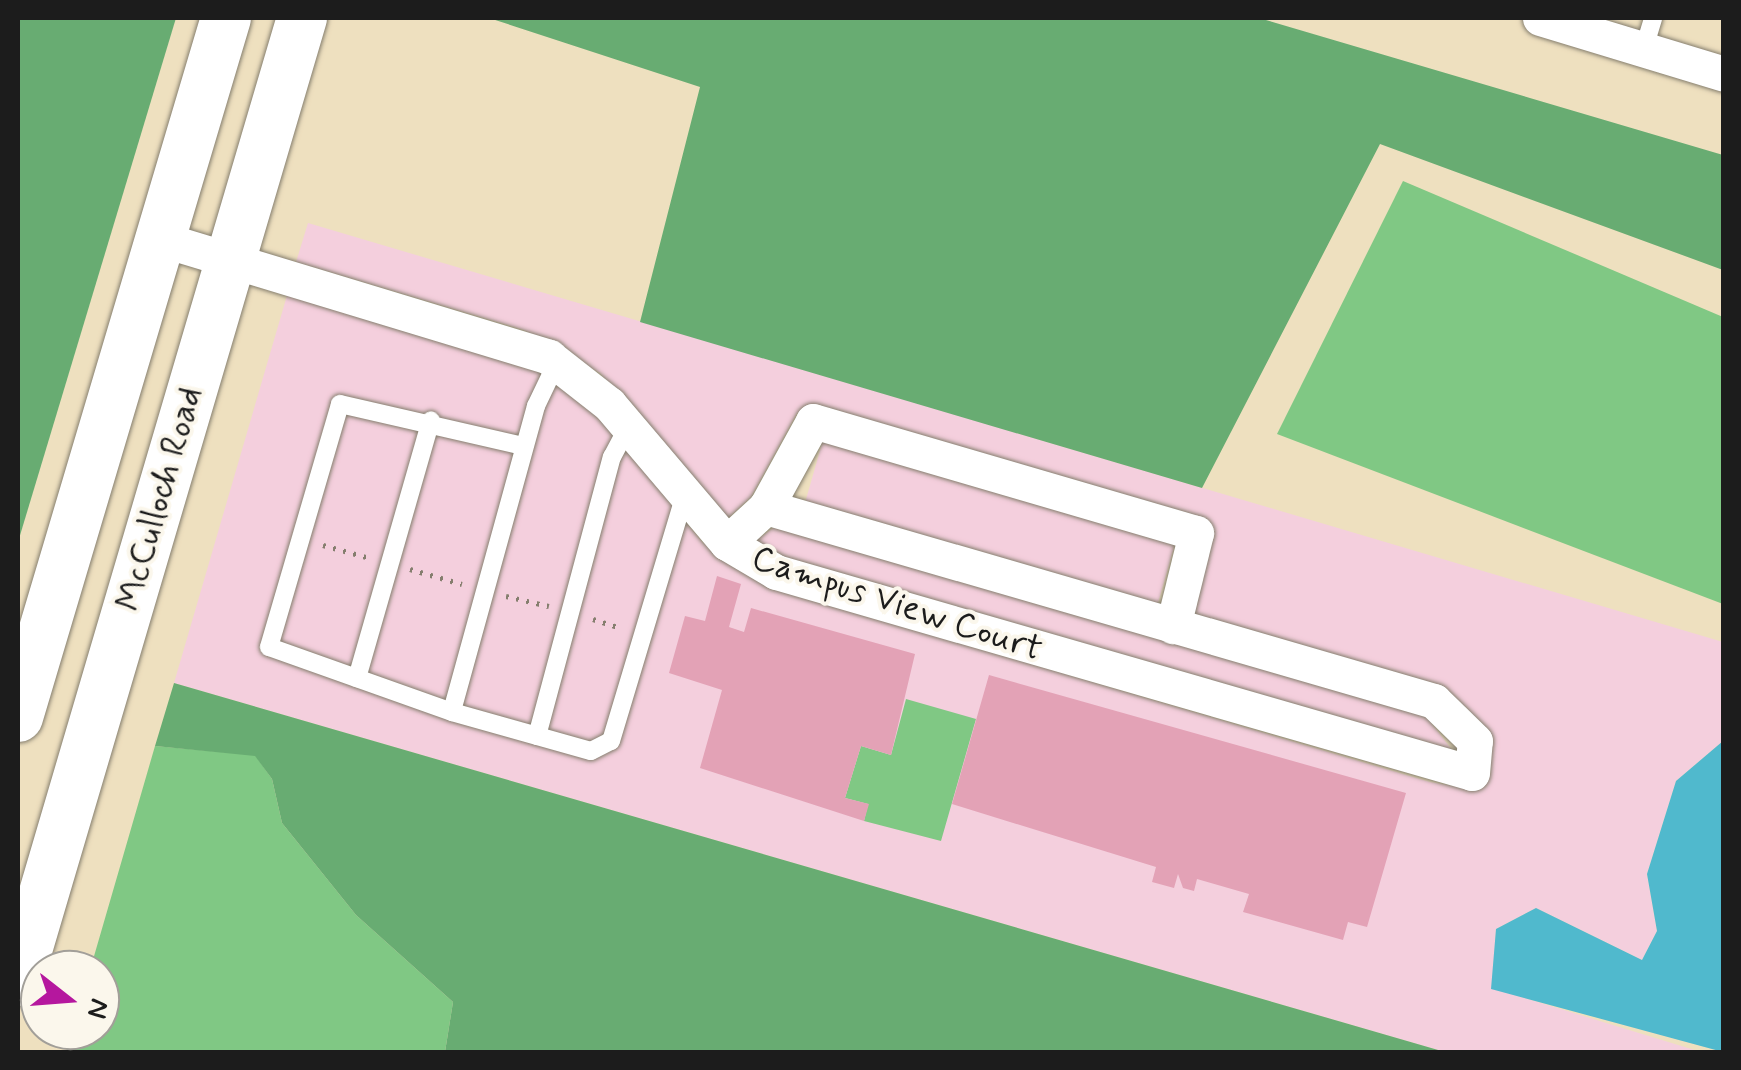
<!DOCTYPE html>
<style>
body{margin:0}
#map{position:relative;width:1741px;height:1070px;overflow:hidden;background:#eee0bf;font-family:Mynerve,sans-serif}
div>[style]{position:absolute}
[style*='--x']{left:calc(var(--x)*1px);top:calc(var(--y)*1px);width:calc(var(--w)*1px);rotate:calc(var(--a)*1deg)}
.built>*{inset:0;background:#f4cfdd;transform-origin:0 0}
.green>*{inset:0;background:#80c884}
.forest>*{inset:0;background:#68ac72}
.water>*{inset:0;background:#50b9cd}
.building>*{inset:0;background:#e3a2b6}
.path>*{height:5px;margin-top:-2.5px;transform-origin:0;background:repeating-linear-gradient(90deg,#857e6e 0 2.5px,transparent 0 10.5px)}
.roads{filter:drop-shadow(0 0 2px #857e6e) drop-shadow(0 0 2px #857e6e)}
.service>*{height:18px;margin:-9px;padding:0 9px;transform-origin:9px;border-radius:9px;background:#fff}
.minor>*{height:35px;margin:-17.5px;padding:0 17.5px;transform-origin:17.5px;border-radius:17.5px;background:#fff}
.secondary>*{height:50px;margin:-25px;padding:0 25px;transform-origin:25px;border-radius:25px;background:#fff}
span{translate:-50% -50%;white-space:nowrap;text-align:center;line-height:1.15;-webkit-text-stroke:8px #fbf7ec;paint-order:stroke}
.street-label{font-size:35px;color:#1c1c1c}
.frame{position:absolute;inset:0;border:20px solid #1c1c1c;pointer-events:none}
.north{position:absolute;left:20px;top:950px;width:100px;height:100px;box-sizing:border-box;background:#fbf7ec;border:2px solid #a29f99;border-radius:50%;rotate:107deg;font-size:28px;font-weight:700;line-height:40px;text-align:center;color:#1c1c1c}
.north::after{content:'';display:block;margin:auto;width:35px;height:45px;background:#b5179e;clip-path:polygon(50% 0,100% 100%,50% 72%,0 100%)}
</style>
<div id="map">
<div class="built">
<i style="clip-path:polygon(308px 223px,1723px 642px,1723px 741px,1676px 781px,1647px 874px,1657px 931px,1642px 960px,1536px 908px,1496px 929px,1492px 988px,1701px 1052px,1445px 1052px,174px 683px,288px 292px,541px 371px,596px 413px,703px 543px,768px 586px,1430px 782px,1470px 789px,1490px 775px,1492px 743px,1194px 615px,1213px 538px,1200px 518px,817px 406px,797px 413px,751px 497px,727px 519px,600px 373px,524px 330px,296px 262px)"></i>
<i style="left:823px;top:440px;width:367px;height:66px;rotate:16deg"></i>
<i style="clip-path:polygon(776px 526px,1425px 715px,1456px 755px,782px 557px,754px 542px)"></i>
</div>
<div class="green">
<i style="clip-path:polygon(1403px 181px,1723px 317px,1723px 604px,1277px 434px)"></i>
<i style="clip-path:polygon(906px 699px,976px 719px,941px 841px,864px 821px,868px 804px,845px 798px,861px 746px,891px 755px)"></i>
<i style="clip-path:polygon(155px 746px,255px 755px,272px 779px,282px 823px,356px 915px,453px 1002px,445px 1052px,66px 1052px,73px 1030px,100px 1030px,100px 970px,90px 970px)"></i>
</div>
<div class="forest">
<i style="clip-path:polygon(18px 18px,176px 18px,18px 542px)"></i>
<i style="clip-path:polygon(489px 18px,1259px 18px,1723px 155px,1723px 270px,1380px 144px,1202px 488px,640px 322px,700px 87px)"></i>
<i style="clip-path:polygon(174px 683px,1445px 1052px,445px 1052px,453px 1002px,356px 915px,282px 823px,272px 779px,255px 756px,155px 746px)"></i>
</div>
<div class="water">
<i style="clip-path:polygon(1723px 741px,1723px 1052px,1491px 989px,1496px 929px,1536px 908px,1642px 960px,1657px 931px,1647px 874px,1676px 781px)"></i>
</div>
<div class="building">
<i style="clip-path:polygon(717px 576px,741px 584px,729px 627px,744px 632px,751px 608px,915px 654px,891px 755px,861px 746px,845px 798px,869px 804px,864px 821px,700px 768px,722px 690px,669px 673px,685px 616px,705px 621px)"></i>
<i style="clip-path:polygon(989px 675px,1406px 793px,1367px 927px,1348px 922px,1343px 940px,1243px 912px,1249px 894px,1197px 879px,1194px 891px,1183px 888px,1178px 874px,1174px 888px,1152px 882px,1156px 867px,952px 804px)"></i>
</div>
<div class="path">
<i style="--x:323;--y:545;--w:49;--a:15.5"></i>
<i style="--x:410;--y:569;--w:54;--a:16.1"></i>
<i style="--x:506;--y:596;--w:44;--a:13.1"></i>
<i style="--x:593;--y:619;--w:29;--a:18"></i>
</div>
<div class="roads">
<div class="service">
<i style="--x:1645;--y:45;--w:28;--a:-73"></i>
<i style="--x:557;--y:362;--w:49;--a:115.5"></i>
<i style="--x:536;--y:406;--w:317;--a:105.4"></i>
<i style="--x:452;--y:712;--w:144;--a:15.7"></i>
<i style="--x:591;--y:751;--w:22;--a:-27"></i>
<i style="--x:611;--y:741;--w:257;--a:-73.3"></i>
<i style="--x:357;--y:678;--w:268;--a:-74"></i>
<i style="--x:452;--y:712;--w:194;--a:-160.4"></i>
<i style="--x:269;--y:647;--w:253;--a:-73.7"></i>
<i style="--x:340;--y:404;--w:189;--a:12.9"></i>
<i style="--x:537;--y:736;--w:289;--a:-75"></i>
<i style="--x:612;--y:457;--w:34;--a:-62"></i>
</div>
<div class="minor">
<i style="--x:1540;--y:18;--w:192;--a:16.9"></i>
<i style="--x:161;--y:239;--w:406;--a:16.9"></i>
<i style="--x:549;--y:357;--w:76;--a:38.1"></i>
<i style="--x:609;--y:404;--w:182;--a:49.7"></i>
<i style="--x:727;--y:543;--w:57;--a:30.6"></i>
<i style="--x:776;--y:572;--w:724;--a:16.11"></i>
<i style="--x:1472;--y:773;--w:32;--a:-85"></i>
<i style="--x:1475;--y:741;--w:57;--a:-135.7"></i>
<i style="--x:1434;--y:701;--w:696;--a:-163.81"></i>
<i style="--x:766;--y:507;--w:53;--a:137.3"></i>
<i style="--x:766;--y:507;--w:98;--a:-61.3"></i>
<i style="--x:813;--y:421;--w:399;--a:16.3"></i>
<i style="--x:1196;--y:533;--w:96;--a:103.9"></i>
</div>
<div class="secondary">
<i style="--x:18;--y:717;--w:729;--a:-73.43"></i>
<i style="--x:18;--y:981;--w:1004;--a:-73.57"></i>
</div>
</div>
<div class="street-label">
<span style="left:160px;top:499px;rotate:-74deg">McCulloch Road</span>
<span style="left:897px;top:604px;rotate:18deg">Campus View Court</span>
</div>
<div class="frame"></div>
<div class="north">N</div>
</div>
